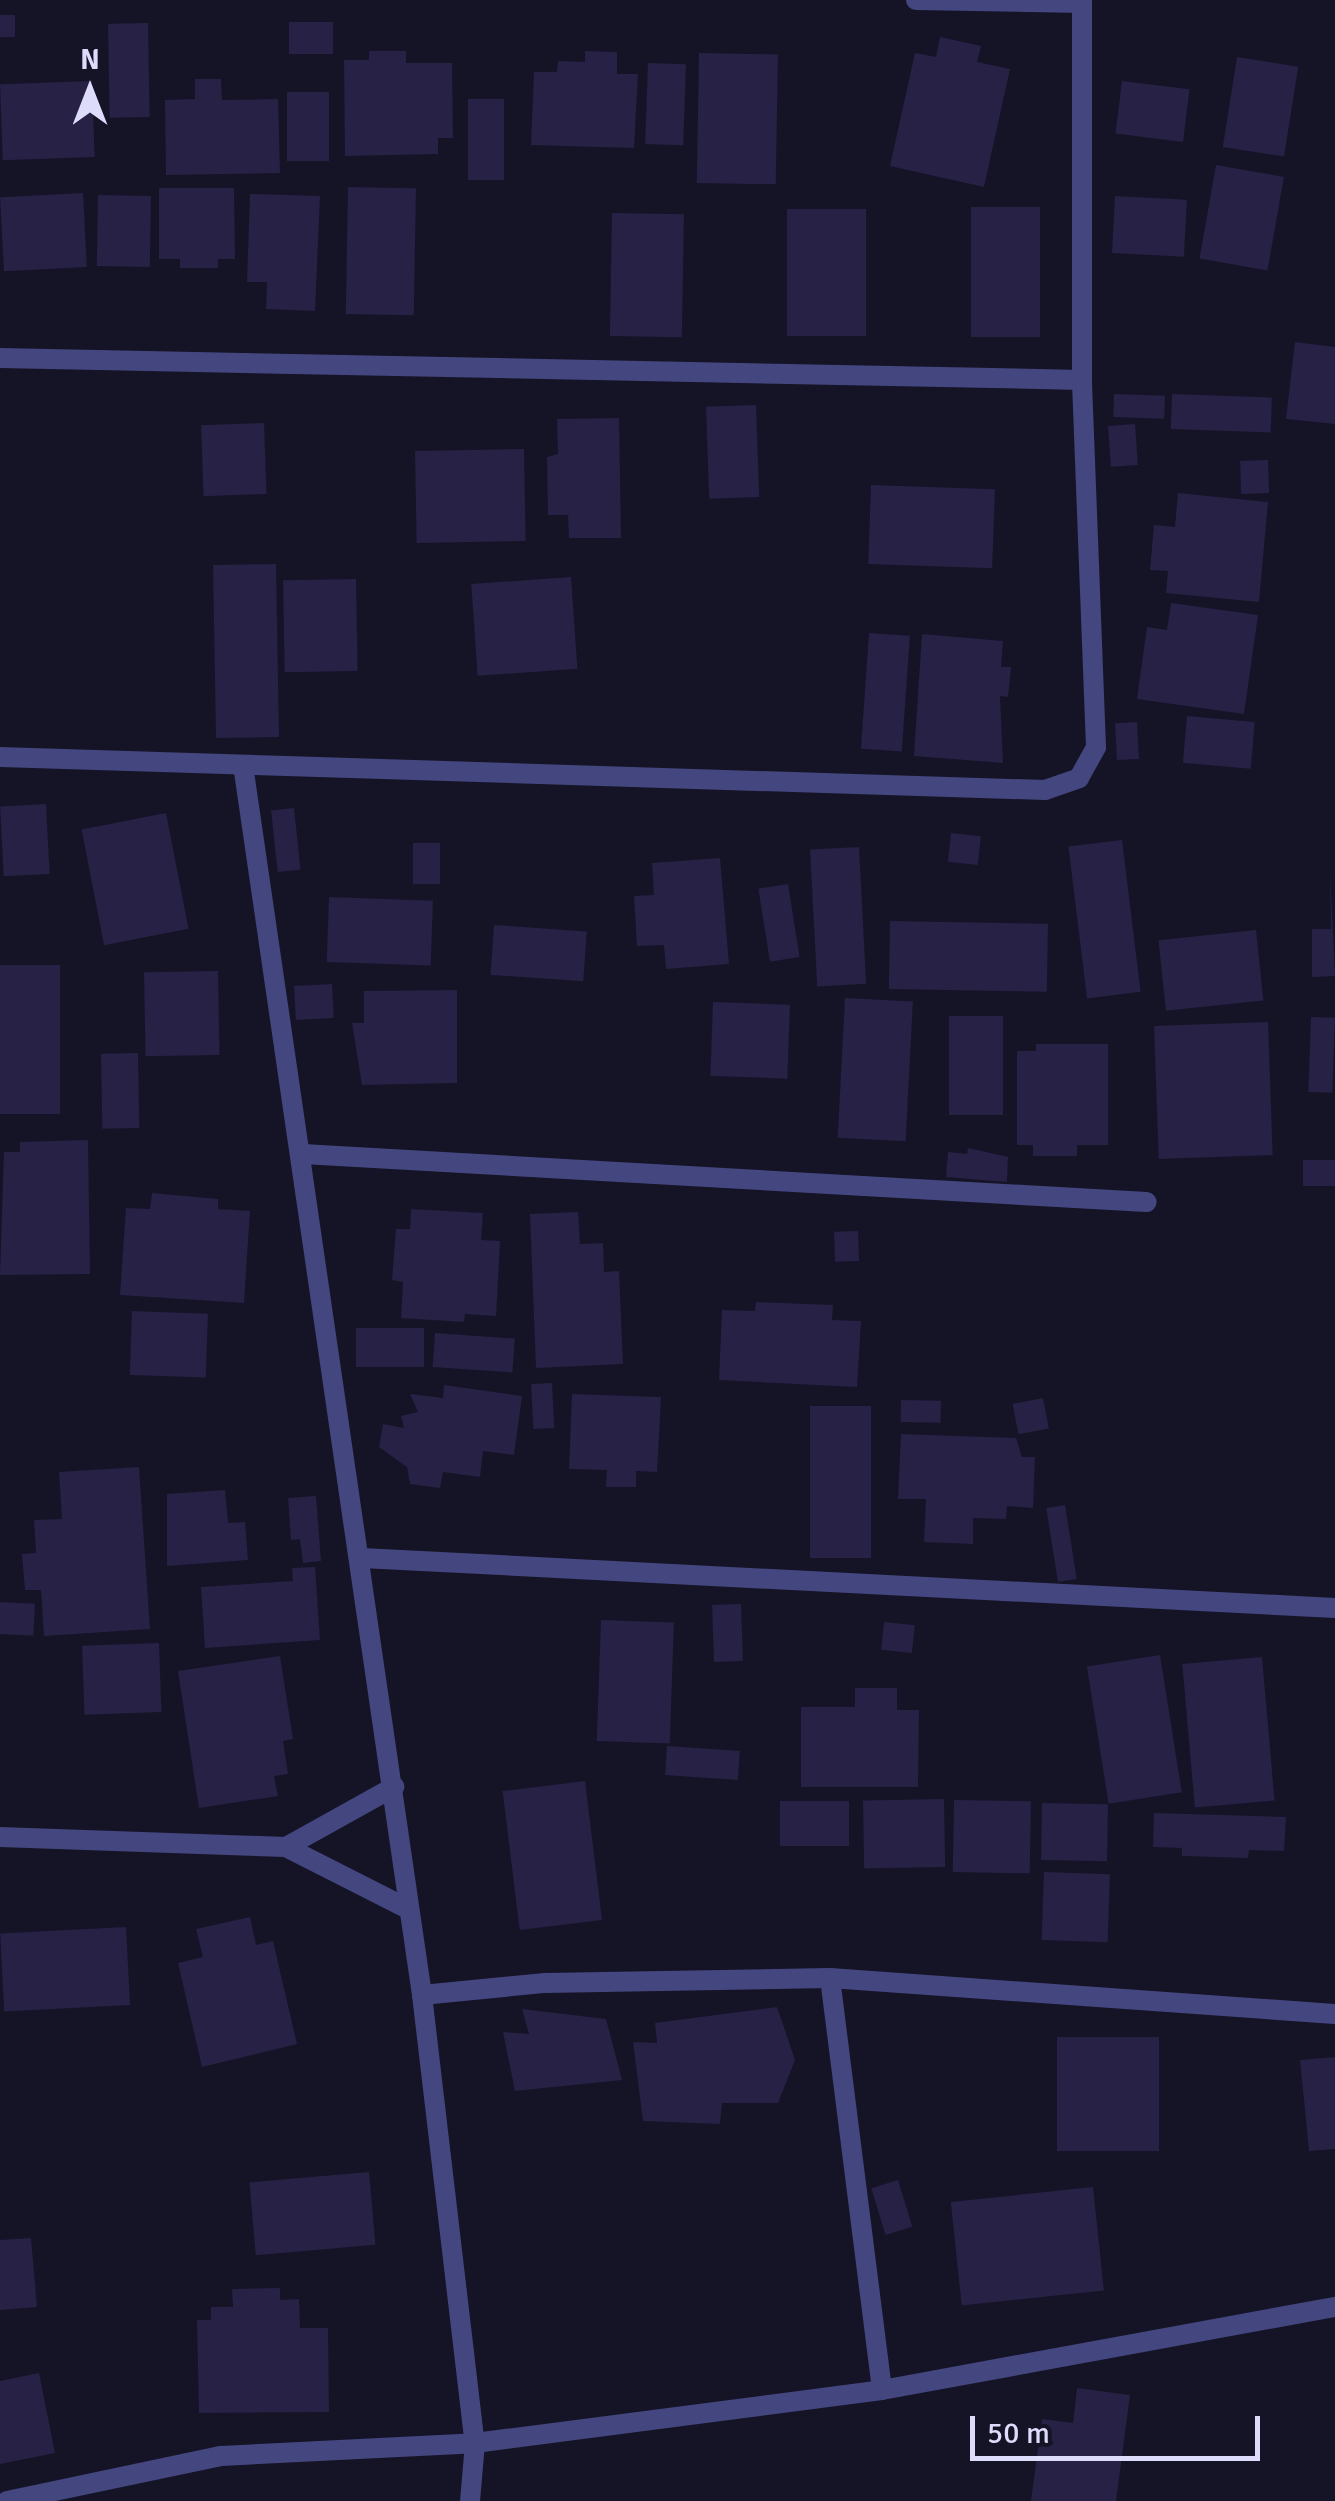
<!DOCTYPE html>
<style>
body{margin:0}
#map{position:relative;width:1335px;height:2501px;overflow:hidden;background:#151326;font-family:Signika,sans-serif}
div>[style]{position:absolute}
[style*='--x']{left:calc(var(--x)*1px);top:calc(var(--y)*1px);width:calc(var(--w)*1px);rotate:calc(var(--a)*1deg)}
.building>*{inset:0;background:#262145;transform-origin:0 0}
.minor>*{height:20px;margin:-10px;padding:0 10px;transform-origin:10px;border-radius:10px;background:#44467f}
span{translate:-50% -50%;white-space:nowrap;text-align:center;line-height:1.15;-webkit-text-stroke:9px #151326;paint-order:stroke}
.north{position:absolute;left:40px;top:40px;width:100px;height:100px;-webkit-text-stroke:8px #151326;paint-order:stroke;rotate:0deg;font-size:28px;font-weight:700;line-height:40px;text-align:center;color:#dedcfb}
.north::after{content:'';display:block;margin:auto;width:35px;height:45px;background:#dedcfb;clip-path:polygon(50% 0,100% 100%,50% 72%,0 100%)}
.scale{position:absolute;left:970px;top:2416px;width:290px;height:45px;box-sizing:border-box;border:5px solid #dedcfb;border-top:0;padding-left:12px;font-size:30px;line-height:35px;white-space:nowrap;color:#dedcfb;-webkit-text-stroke:8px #151326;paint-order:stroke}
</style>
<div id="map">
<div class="building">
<i style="left:15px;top:15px;width:22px;height:15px;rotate:90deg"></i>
<i style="left:289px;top:22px;width:44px;height:32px"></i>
<i style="left:148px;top:23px;width:94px;height:40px;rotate:89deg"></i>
<i style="clip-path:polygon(940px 37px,981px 46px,977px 62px,1010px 69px,984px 187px,890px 166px,915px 53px,936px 57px)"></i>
<i style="clip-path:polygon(369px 51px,406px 51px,406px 63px,452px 63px,453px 138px,438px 138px,438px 154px,345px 156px,344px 60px,369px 60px)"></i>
<i style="clip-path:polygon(585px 51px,617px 52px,617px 74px,638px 74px,634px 148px,531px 145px,534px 72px,557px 72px,558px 61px,585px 62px)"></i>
<i style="left:699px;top:53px;width:79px;height:130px;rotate:1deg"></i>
<i style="left:1237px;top:57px;width:62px;height:91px;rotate:9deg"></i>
<i style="left:648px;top:63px;width:38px;height:81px;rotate:2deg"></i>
<i style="clip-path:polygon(195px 79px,221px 79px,222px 100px,278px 99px,280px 173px,166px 175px,165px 100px,195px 99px)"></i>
<i style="left:92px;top:81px;width:76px;height:92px;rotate:88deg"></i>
<i style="left:1122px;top:81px;width:68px;height:53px;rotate:7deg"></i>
<i style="left:287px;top:92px;width:42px;height:69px"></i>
<i style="left:468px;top:99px;width:36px;height:81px"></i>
<i style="left:1216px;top:165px;width:69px;height:95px;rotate:10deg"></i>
<i style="left:348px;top:187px;width:68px;height:127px;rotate:1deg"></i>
<i style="clip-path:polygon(159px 188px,234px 188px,235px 259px,218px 259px,218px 268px,180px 268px,180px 259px,159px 259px)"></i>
<i style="left:83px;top:193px;width:74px;height:83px;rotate:87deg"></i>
<i style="clip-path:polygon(250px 194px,320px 196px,315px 311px,266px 309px,267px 282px,247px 282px)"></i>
<i style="left:98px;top:195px;width:53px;height:71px;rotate:1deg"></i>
<i style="left:1115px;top:196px;width:72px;height:57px;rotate:3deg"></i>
<i style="left:971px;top:207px;width:69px;height:130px"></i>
<i style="left:866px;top:209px;width:127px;height:79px;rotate:90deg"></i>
<i style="left:612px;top:213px;width:72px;height:123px;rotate:1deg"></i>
<i style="clip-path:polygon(1295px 342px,1335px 347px,1335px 424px,1286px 419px)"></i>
<i style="left:1114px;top:394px;width:51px;height:23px;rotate:2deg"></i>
<i style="left:1172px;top:394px;width:100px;height:35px;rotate:2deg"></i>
<i style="left:756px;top:405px;width:92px;height:50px;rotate:88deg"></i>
<i style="clip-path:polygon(619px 418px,621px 538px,569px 538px,568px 515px,548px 515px,547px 457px,558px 454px,557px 419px)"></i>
<i style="left:264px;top:423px;width:71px;height:63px;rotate:88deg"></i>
<i style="left:1135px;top:424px;width:41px;height:27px;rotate:86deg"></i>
<i style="left:524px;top:449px;width:92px;height:109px;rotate:89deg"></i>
<i style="left:1268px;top:460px;width:33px;height:28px;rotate:88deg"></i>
<i style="left:871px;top:485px;width:124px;height:79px;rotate:2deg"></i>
<i style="clip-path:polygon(1178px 493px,1268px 502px,1259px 602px,1166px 593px,1168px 571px,1150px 570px,1154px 525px,1175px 527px)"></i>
<i style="left:276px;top:564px;width:173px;height:63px;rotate:89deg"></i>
<i style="left:571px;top:577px;width:92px;height:100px;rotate:86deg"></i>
<i style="left:356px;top:579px;width:92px;height:73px;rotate:89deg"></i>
<i style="clip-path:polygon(1171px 603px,1258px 615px,1244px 714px,1137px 699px,1147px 627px,1167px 630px)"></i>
<i style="left:869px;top:633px;width:41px;height:116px;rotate:4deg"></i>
<i style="clip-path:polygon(922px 634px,1003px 641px,1001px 667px,1011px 667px,1008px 697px,1000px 696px,1003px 763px,914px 756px)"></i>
<i style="left:1187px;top:716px;width:68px;height:47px;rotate:5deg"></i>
<i style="left:1137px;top:722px;width:37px;height:22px;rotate:87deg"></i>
<i style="left:46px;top:804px;width:70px;height:46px;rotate:87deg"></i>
<i style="left:294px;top:808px;width:62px;height:23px;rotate:84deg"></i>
<i style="left:166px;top:813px;width:118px;height:86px;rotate:79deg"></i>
<i style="left:951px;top:833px;width:30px;height:29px;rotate:6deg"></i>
<i style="left:1122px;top:840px;width:153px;height:54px;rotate:83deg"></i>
<i style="left:413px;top:843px;width:27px;height:41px"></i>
<i style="left:859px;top:847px;width:137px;height:49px;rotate:87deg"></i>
<i style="clip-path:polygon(720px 858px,729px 964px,666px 969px,664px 945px,637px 946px,634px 896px,654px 895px,652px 863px)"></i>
<i style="clip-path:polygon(1330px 871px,1335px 976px,1312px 977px,1312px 929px,1331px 929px)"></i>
<i style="left:788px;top:884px;width:74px;height:30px;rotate:81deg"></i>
<i style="left:329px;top:897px;width:104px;height:65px;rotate:2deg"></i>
<i style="left:890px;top:921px;width:158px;height:68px;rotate:1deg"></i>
<i style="left:494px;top:925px;width:93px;height:50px;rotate:4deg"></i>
<i style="left:1256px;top:930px;width:71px;height:98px;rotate:84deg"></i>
<i style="left:0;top:965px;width:60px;height:149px"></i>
<i style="left:218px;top:971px;width:84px;height:74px;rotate:89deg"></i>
<i style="left:332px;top:984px;width:34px;height:38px;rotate:87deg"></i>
<i style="clip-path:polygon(457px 990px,457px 1083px,362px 1085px,352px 1023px,364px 1023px,364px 991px)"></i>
<i style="left:845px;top:998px;width:68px;height:140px;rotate:3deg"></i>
<i style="left:713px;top:1002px;width:77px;height:74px;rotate:2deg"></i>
<i style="left:949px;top:1016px;width:54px;height:99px"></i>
<i style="left:1311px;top:1017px;width:24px;height:75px;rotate:2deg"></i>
<i style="left:1268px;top:1022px;width:133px;height:114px;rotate:88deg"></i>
<i style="clip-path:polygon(1036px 1044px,1108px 1044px,1108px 1145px,1077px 1145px,1077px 1156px,1033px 1156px,1033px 1145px,1017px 1145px,1017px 1051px,1036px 1051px)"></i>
<i style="left:138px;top:1053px;width:75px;height:37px;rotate:89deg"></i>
<i style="clip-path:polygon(88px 1140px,90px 1274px,0 1275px,4px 1152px,20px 1152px,20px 1142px)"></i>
<i style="clip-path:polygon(968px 1148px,1008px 1157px,1007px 1182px,946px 1177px,948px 1152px,967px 1154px)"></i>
<i style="left:1303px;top:1160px;width:32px;height:26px"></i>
<i style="clip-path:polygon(152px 1193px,218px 1199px,218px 1209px,250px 1211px,244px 1303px,120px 1295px,126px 1208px,150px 1209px)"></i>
<i style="clip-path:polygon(411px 1209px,483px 1213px,481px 1240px,500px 1241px,496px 1316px,465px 1314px,464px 1322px,401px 1318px,403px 1282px,392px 1280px,396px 1229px,410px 1229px)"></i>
<i style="clip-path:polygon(578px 1212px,580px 1244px,603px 1243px,604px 1272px,619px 1271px,623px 1364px,536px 1368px,530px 1214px)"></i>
<i style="left:858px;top:1231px;width:30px;height:24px;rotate:88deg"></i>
<i style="clip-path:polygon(756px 1302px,833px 1305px,832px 1320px,861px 1321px,857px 1387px,719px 1380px,722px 1310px,755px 1311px)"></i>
<i style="left:132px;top:1311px;width:76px;height:64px;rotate:2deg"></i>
<i style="left:356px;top:1328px;width:68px;height:39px"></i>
<i style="left:435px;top:1333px;width:80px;height:34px;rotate:4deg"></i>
<i style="left:552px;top:1383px;width:45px;height:21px;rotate:87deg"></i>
<i style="clip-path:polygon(444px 1385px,522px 1396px,514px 1455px,483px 1451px,480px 1477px,443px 1472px,440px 1488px,410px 1484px,407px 1467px,379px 1447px,383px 1424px,404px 1428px,401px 1416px,418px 1412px,410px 1394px,443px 1398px)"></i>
<i style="clip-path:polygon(572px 1394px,661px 1397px,657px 1472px,636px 1471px,636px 1487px,606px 1487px,607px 1470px,569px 1469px)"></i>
<i style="left:1043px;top:1398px;width:31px;height:31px;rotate:79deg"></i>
<i style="left:901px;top:1400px;width:40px;height:22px;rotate:1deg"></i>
<i style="left:810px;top:1406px;width:61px;height:152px"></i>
<i style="clip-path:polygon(901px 1434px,1016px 1438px,1022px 1457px,1035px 1457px,1033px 1508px,1007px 1506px,1006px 1519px,973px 1518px,973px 1544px,924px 1542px,926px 1499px,898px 1499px)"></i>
<i style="clip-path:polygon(139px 1467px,150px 1629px,44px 1636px,41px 1590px,25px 1590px,22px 1554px,36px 1553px,34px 1520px,62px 1519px,59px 1472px)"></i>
<i style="clip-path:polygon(225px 1490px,228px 1523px,245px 1522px,248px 1560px,167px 1566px,167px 1494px)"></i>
<i style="clip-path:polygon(316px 1496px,321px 1561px,303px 1563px,300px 1539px,291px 1540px,288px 1498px)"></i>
<i style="left:1065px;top:1505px;width:75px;height:19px;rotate:81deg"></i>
<i style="clip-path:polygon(315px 1567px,320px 1640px,205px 1648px,201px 1587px,293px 1581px,292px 1568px)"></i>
<i style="left:0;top:1602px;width:35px;height:32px;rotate:3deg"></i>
<i style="left:741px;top:1604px;width:57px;height:29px;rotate:88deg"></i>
<i style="left:601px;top:1620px;width:73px;height:121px;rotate:2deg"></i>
<i style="left:884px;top:1622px;width:31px;height:28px;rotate:6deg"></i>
<i style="left:159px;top:1643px;width:69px;height:77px;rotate:88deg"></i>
<i style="left:1160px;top:1655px;width:139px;height:74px;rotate:81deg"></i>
<i style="clip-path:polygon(280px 1656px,293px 1739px,283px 1741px,288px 1774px,274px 1776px,278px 1796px,199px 1808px,178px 1671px)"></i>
<i style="left:1262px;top:1657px;width:144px;height:80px;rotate:85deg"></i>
<i style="clip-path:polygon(855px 1688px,897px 1688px,897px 1710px,919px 1710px,918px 1787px,801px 1787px,801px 1707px,855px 1707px)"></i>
<i style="left:667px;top:1746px;width:73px;height:29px;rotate:4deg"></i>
<i style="left:585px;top:1781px;width:140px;height:83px;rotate:83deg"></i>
<i style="left:944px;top:1799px;width:68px;height:81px;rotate:89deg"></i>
<i style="left:954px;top:1800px;width:77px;height:72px;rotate:1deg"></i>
<i style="left:780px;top:1801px;width:69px;height:45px"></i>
<i style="left:1042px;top:1803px;width:66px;height:57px;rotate:1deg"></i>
<i style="clip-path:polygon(1154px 1813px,1286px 1817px,1284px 1851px,1249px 1850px,1248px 1858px,1182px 1856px,1182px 1848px,1153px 1847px)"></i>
<i style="left:1044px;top:1872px;width:66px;height:68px;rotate:2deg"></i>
<i style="clip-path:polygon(250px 1917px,256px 1945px,273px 1941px,297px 2044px,202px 2067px,178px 1963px,203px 1957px,196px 1929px)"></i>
<i style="left:126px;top:1927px;width:78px;height:126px;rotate:87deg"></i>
<i style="clip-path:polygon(777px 2007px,795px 2060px,778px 2103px,722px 2103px,720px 2124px,643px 2121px,633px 2042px,657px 2043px,655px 2023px)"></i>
<i style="clip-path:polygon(522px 2009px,606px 2019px,622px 2080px,515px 2091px,503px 2032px,529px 2034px)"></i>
<i style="left:1057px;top:2037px;width:102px;height:114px"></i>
<i style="clip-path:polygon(1335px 2057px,1335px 2149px,1309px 2151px,1300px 2060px)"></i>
<i style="left:369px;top:2172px;width:73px;height:120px;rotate:85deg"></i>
<i style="left:898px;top:2180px;width:49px;height:28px;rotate:73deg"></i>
<i style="left:1093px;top:2187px;width:104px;height:143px;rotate:84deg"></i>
<i style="clip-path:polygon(31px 2238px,37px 2307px,0 2310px,0 2240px)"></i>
<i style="clip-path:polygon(280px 2288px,280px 2300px,299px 2299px,300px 2328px,328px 2328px,329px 2412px,199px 2413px,197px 2320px,211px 2320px,211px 2307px,233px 2307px,232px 2289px)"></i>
<i style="clip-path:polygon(39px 2373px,55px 2453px,0 2464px,0 2381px)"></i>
<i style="clip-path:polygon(1077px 2388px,1130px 2395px,1116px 2501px,1031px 2501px,1042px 2419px,1073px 2423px)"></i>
</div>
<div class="minor">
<i style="--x:916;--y:0;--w:166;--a:1"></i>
<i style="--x:0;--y:358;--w:1082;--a:1.16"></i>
<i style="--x:0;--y:757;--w:1046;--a:1.81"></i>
<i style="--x:1045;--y:790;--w:36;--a:-19"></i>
<i style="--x:1079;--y:778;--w:35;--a:-61"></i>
<i style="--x:1096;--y:747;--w:367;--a:-92.2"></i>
<i style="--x:1082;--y:380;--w:380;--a:-90"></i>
<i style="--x:243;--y:765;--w:1243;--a:81.72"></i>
<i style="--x:422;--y:1995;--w:451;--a:83.3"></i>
<i style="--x:475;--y:2443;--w:58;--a:94.9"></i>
<i style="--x:303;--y:1154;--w:845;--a:3.26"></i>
<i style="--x:362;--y:1558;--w:974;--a:2.94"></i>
<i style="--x:0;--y:1837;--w:286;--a:2"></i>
<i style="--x:286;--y:1847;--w:137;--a:26.9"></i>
<i style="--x:286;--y:1847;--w:124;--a:-29.1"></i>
<i style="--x:830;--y:1978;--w:506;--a:4.08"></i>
<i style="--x:422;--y:1995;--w:124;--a:-5.6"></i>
<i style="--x:545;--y:1983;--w:285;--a:-1"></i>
<i style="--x:830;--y:1978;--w:415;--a:82.8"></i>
<i style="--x:7;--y:2501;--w:219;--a:-11.9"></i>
<i style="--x:221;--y:2456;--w:254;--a:-2.9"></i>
<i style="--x:475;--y:2443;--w:410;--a:-7.4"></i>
<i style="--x:882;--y:2390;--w:461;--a:-10.4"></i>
</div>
<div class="north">N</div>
<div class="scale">50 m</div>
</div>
